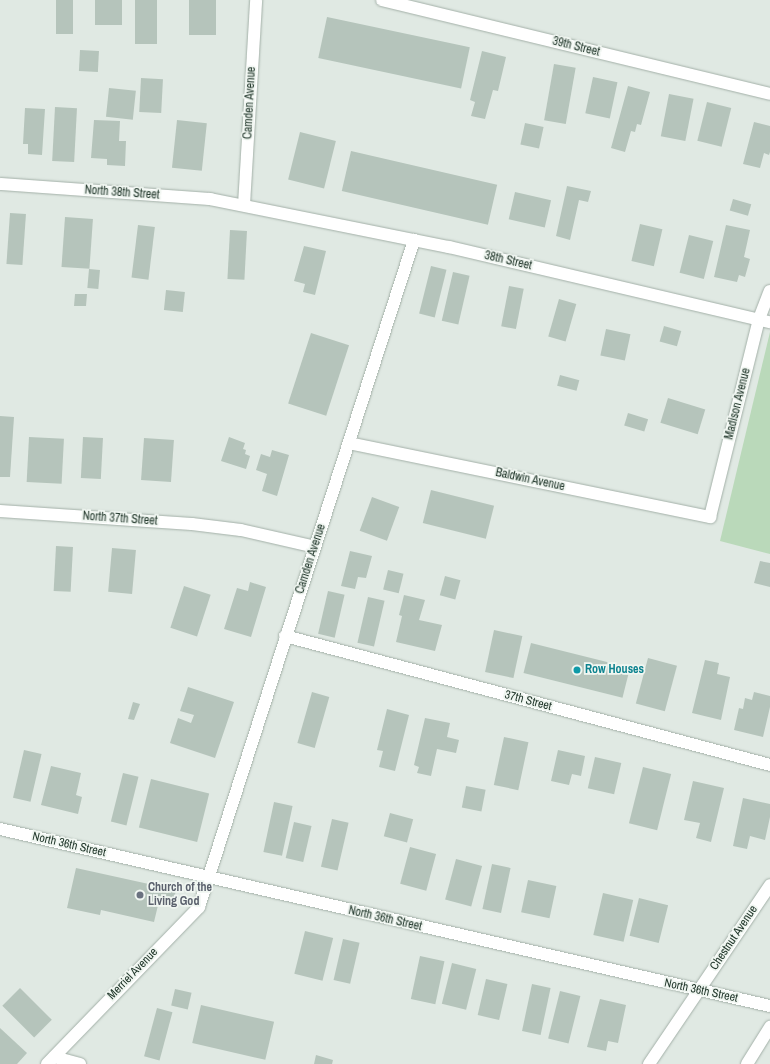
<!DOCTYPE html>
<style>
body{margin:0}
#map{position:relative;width:770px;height:1064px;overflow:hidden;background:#e0e9e3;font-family:"Archivo Narrow",sans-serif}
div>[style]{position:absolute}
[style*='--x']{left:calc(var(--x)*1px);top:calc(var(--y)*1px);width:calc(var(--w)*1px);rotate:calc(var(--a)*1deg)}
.green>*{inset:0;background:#bad9ba}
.building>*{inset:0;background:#b5c4bb;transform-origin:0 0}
.roads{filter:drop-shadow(0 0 1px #a3b0a8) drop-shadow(0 0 1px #a3b0a8)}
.minor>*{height:12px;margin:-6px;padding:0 6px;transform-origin:6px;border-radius:6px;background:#fff}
.tertiary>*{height:12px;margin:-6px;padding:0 6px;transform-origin:6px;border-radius:6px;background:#fff}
.dots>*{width:11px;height:11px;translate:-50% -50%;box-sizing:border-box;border:2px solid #f0f6f1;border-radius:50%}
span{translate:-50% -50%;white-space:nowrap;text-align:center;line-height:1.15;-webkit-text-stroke:3.5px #f0f6f1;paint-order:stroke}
.street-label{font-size:12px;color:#22382c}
.culture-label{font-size:12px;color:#0d838f;font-weight:700}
.left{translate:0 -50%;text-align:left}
.worship-label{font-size:12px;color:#5b616d;font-weight:700}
</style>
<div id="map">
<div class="green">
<i style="clip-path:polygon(770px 332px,770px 554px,720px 541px)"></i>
</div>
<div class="building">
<i style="left:56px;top:0;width:17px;height:34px"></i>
<i style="left:95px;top:0;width:27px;height:25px"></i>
<i style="left:135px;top:0;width:22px;height:44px"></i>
<i style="left:189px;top:0;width:27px;height:35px"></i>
<i style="left:327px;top:17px;width:146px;height:42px;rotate:12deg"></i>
<i style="left:80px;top:50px;width:19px;height:21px;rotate:3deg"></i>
<i style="clip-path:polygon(482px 51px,506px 57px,498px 91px,493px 90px,485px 119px,471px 116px,475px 102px,470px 100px)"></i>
<i style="left:554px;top:64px;width:22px;height:57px;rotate:10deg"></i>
<i style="left:593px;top:77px;width:25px;height:37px;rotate:12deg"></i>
<i style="left:141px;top:78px;width:22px;height:34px;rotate:3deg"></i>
<i style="clip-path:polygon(628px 86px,650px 92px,641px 125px,637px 124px,635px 132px,631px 131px,625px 152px,611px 148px)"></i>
<i style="left:109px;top:88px;width:27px;height:29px;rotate:6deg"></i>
<i style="left:669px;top:94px;width:25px;height:43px;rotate:11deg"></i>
<i style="left:707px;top:102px;width:25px;height:40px;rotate:14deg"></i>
<i style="left:55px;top:107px;width:22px;height:54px;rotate:3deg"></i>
<i style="clip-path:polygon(25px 108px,45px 109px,42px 155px,28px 154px,28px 144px,23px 144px)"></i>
<i style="clip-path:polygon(94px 120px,120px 121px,119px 141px,126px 141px,125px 166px,107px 165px,107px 159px,91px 158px)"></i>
<i style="left:177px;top:120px;width:30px;height:48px;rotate:6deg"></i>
<i style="clip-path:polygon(754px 122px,770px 126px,770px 152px,769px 155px,764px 153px,760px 168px,743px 164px)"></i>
<i style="left:525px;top:123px;width:19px;height:22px;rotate:12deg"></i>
<i style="left:300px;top:132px;width:37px;height:49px;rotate:14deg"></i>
<i style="left:351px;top:151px;width:150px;height:41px;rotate:13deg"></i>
<i style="clip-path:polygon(567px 186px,591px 191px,588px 202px,579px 200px,570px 240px,556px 236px)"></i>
<i style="left:515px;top:192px;width:37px;height:28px;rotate:13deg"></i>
<i style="left:733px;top:199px;width:19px;height:12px;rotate:16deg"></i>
<i style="left:10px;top:213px;width:16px;height:51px;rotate:4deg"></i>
<i style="left:65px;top:217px;width:28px;height:50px;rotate:4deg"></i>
<i style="left:640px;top:224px;width:23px;height:38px;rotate:13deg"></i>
<i style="left:138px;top:225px;width:17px;height:53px;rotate:7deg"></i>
<i style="clip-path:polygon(726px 225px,750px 230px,744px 257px,750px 259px,745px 277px,739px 275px,737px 282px,714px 277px)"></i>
<i style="left:230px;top:230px;width:17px;height:49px;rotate:3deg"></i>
<i style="left:689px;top:235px;width:25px;height:39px;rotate:14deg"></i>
<i style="clip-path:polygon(304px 246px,326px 251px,315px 295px,303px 292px,305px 284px,294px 281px)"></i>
<i style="left:431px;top:266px;width:16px;height:49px;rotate:14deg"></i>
<i style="left:89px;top:269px;width:11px;height:19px;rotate:5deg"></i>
<i style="left:453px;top:272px;width:17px;height:50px;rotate:13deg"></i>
<i style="left:509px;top:286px;width:15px;height:41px;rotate:11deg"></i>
<i style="left:166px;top:290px;width:19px;height:20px;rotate:6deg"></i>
<i style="clip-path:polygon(75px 294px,87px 294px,86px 306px,74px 306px)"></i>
<i style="left:559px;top:299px;width:18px;height:39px;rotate:16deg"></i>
<i style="left:664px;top:326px;width:18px;height:16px;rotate:16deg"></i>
<i style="left:606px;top:329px;width:25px;height:27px;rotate:12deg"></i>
<i style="left:311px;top:333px;width:40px;height:74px;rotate:18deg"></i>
<i style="left:560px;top:375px;width:20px;height:11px;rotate:15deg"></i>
<i style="left:668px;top:398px;width:39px;height:26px;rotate:17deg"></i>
<i style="left:628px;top:413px;width:21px;height:13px;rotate:17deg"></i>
<i style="clip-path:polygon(0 416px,14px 417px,10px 477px,0 477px)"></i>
<i style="left:29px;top:437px;width:35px;height:45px;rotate:3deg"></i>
<i style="left:83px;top:437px;width:20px;height:41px;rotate:3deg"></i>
<i style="clip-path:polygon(229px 437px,245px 443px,243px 449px,246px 450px,245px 454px,250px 456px,246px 469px,221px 461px)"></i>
<i style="left:144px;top:438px;width:30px;height:42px;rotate:4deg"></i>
<i style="clip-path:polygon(272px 450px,289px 455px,277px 496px,262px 491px,267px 474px,256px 470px,261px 454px,270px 457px)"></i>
<i style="left:431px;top:490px;width:65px;height:34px;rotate:14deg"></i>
<i style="left:372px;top:497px;width:29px;height:36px;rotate:20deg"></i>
<i style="left:56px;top:546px;width:17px;height:45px;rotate:3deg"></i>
<i style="left:112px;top:548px;width:24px;height:44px;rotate:5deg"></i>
<i style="clip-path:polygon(350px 551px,372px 556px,366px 578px,358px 577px,355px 589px,341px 586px)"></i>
<i style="clip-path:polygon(760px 561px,770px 563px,770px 587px,754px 583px)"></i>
<i style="left:388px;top:570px;width:16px;height:20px;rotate:14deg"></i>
<i style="left:445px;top:576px;width:16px;height:20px;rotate:15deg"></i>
<i style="clip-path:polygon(250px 582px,266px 587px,251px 637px,224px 629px,237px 588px,248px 591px)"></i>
<i style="left:184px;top:586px;width:28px;height:44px;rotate:18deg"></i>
<i style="left:328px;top:591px;width:17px;height:44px;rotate:13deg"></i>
<i style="clip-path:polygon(404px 595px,425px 600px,419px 620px,442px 625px,435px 651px,396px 642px,402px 616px,399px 615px)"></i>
<i style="left:368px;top:597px;width:17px;height:47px;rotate:13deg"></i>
<i style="left:494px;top:630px;width:29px;height:43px;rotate:12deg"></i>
<i style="left:531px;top:643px;width:102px;height:31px;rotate:14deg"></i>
<i style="left:648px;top:658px;width:30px;height:47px;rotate:15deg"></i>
<i style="clip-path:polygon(705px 660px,719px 663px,717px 674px,730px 677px,721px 720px,692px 713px)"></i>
<i style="clip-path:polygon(188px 687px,234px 702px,215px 758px,170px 743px,178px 718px,191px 723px,194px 715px,180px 711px)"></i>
<i style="left:312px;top:692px;width:18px;height:53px;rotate:16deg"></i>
<i style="clip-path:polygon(754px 692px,770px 696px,770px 707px,763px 737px,734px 730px,739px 708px,743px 709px,745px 698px,752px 700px)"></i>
<i style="clip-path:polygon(133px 702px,140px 704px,134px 720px,128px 719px)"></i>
<i style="clip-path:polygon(387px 709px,409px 715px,395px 771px,379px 767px,383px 751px,377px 750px)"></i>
<i style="clip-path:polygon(425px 718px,450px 723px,447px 737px,459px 740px,456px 753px,437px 749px,431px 776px,417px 773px,419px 767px,414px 765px)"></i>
<i style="left:504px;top:737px;width:25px;height:49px;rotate:12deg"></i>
<i style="left:24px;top:750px;width:18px;height:49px;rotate:13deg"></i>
<i style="clip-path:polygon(558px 750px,585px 756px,581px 776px,572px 774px,569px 785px,551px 781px)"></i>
<i style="left:595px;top:757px;width:27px;height:32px;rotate:13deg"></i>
<i style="clip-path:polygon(51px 766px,81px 773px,76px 795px,82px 797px,78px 814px,41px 805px)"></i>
<i style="left:643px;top:767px;width:29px;height:58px;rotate:14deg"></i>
<i style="left:123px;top:773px;width:16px;height:50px;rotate:14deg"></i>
<i style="left:151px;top:779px;width:60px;height:50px;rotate:14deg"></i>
<i style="clip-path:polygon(693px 781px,724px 788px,711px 842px,696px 838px,700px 823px,684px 820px)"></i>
<i style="left:466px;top:786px;width:20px;height:22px;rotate:11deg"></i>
<i style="clip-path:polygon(743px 798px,770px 804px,770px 817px,765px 840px,750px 836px,747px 849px,733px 846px)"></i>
<i style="left:274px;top:802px;width:19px;height:51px;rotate:12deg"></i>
<i style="left:390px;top:813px;width:24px;height:24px;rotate:15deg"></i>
<i style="left:332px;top:819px;width:17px;height:49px;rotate:13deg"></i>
<i style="left:294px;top:822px;width:18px;height:37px;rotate:13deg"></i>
<i style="left:410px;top:847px;width:27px;height:38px;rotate:15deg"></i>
<i style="left:456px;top:859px;width:27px;height:42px;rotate:15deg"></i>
<i style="left:492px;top:864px;width:19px;height:46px;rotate:12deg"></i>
<i style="clip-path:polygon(76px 868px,176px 890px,173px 904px,159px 901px,154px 922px,101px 910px,100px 915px,67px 908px)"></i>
<i style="left:528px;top:880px;width:29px;height:33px;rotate:12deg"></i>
<i style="left:603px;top:893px;width:31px;height:43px;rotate:13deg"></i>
<i style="left:639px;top:898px;width:30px;height:39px;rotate:14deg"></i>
<i style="left:305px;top:931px;width:29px;height:44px;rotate:14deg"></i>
<i style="left:343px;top:939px;width:17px;height:42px;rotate:13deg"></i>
<i style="left:420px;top:956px;width:25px;height:44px;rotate:12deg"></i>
<i style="left:452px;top:963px;width:25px;height:42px;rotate:14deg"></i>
<i style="left:486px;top:979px;width:22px;height:37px;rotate:13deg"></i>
<i style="left:532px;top:984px;width:19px;height:48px;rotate:12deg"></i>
<i style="left:20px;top:988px;width:45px;height:25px;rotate:45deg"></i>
<i style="left:175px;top:989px;width:17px;height:17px;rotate:13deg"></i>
<i style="left:560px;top:991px;width:21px;height:49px;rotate:14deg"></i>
<i style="clip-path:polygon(600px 999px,626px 1005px,618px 1043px,608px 1041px,606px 1051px,587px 1047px)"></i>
<i style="left:201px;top:1005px;width:75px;height:39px;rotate:13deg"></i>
<i style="left:157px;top:1008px;width:16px;height:50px;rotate:15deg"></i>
<i style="clip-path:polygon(0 1028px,27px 1053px,17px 1064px,0 1064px)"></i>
<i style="clip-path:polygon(316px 1055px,333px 1060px,332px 1064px,314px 1064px)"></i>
</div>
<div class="roads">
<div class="minor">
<i style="--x:382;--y:0;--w:399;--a:13.6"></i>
<i style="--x:0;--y:184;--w:211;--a:4.1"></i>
<i style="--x:210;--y:199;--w:244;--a:11.4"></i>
<i style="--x:449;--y:247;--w:330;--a:13.2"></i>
<i style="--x:244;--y:205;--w:205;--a:-86.6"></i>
<i style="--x:349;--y:443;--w:369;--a:11.6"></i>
<i style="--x:710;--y:517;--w:204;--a:-76.1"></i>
<i style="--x:759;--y:319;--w:30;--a:-69"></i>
<i style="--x:0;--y:511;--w:192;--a:3.9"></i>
<i style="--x:192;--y:524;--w:49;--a:7"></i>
<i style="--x:241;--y:530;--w:76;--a:12.9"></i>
<i style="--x:285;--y:636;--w:502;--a:14.89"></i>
<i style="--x:54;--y:1057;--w:27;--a:15"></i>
<i style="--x:47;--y:1064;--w:219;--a:-45.9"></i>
<i style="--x:199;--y:907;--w:701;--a:-72.13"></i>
<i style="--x:649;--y:1064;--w:216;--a:-55.9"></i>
<i style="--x:747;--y:1064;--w:44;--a:-58.1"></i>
</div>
<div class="tertiary">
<i style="--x:0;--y:829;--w:790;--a:12.95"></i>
</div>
</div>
<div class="dots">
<i style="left:577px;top:670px;background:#0f9aa8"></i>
<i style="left:140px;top:895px;background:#6b7280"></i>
</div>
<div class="street-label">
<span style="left:576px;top:47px;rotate:14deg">39th Street</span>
<span style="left:250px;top:103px;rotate:-87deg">Camden Avenue</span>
<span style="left:122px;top:193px;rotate:4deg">North 38th Street</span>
<span style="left:508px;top:261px;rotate:13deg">38th Street</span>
<span style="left:738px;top:404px;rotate:-76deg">Madison Avenue</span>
<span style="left:530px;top:480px;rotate:12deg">Baldwin Avenue</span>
<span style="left:120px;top:519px;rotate:4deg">North 37th Street</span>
<span style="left:311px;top:559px;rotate:-72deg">Camden Avenue</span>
<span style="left:528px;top:701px;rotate:15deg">37th Street</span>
<span style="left:69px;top:845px;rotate:13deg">North 36th Street</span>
<span style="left:385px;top:919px;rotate:13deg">North 36th Street</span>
<span style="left:734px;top:938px;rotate:-56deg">Chestnut Avenue</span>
<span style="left:133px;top:974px;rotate:-46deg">Merriel Avenue</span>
<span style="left:701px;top:991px;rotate:12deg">North 36th Street</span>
</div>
<div class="culture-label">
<span class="left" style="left:585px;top:670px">Row Houses</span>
</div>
<div class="worship-label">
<span class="left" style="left:148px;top:895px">Church of the<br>Living God</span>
</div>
</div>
